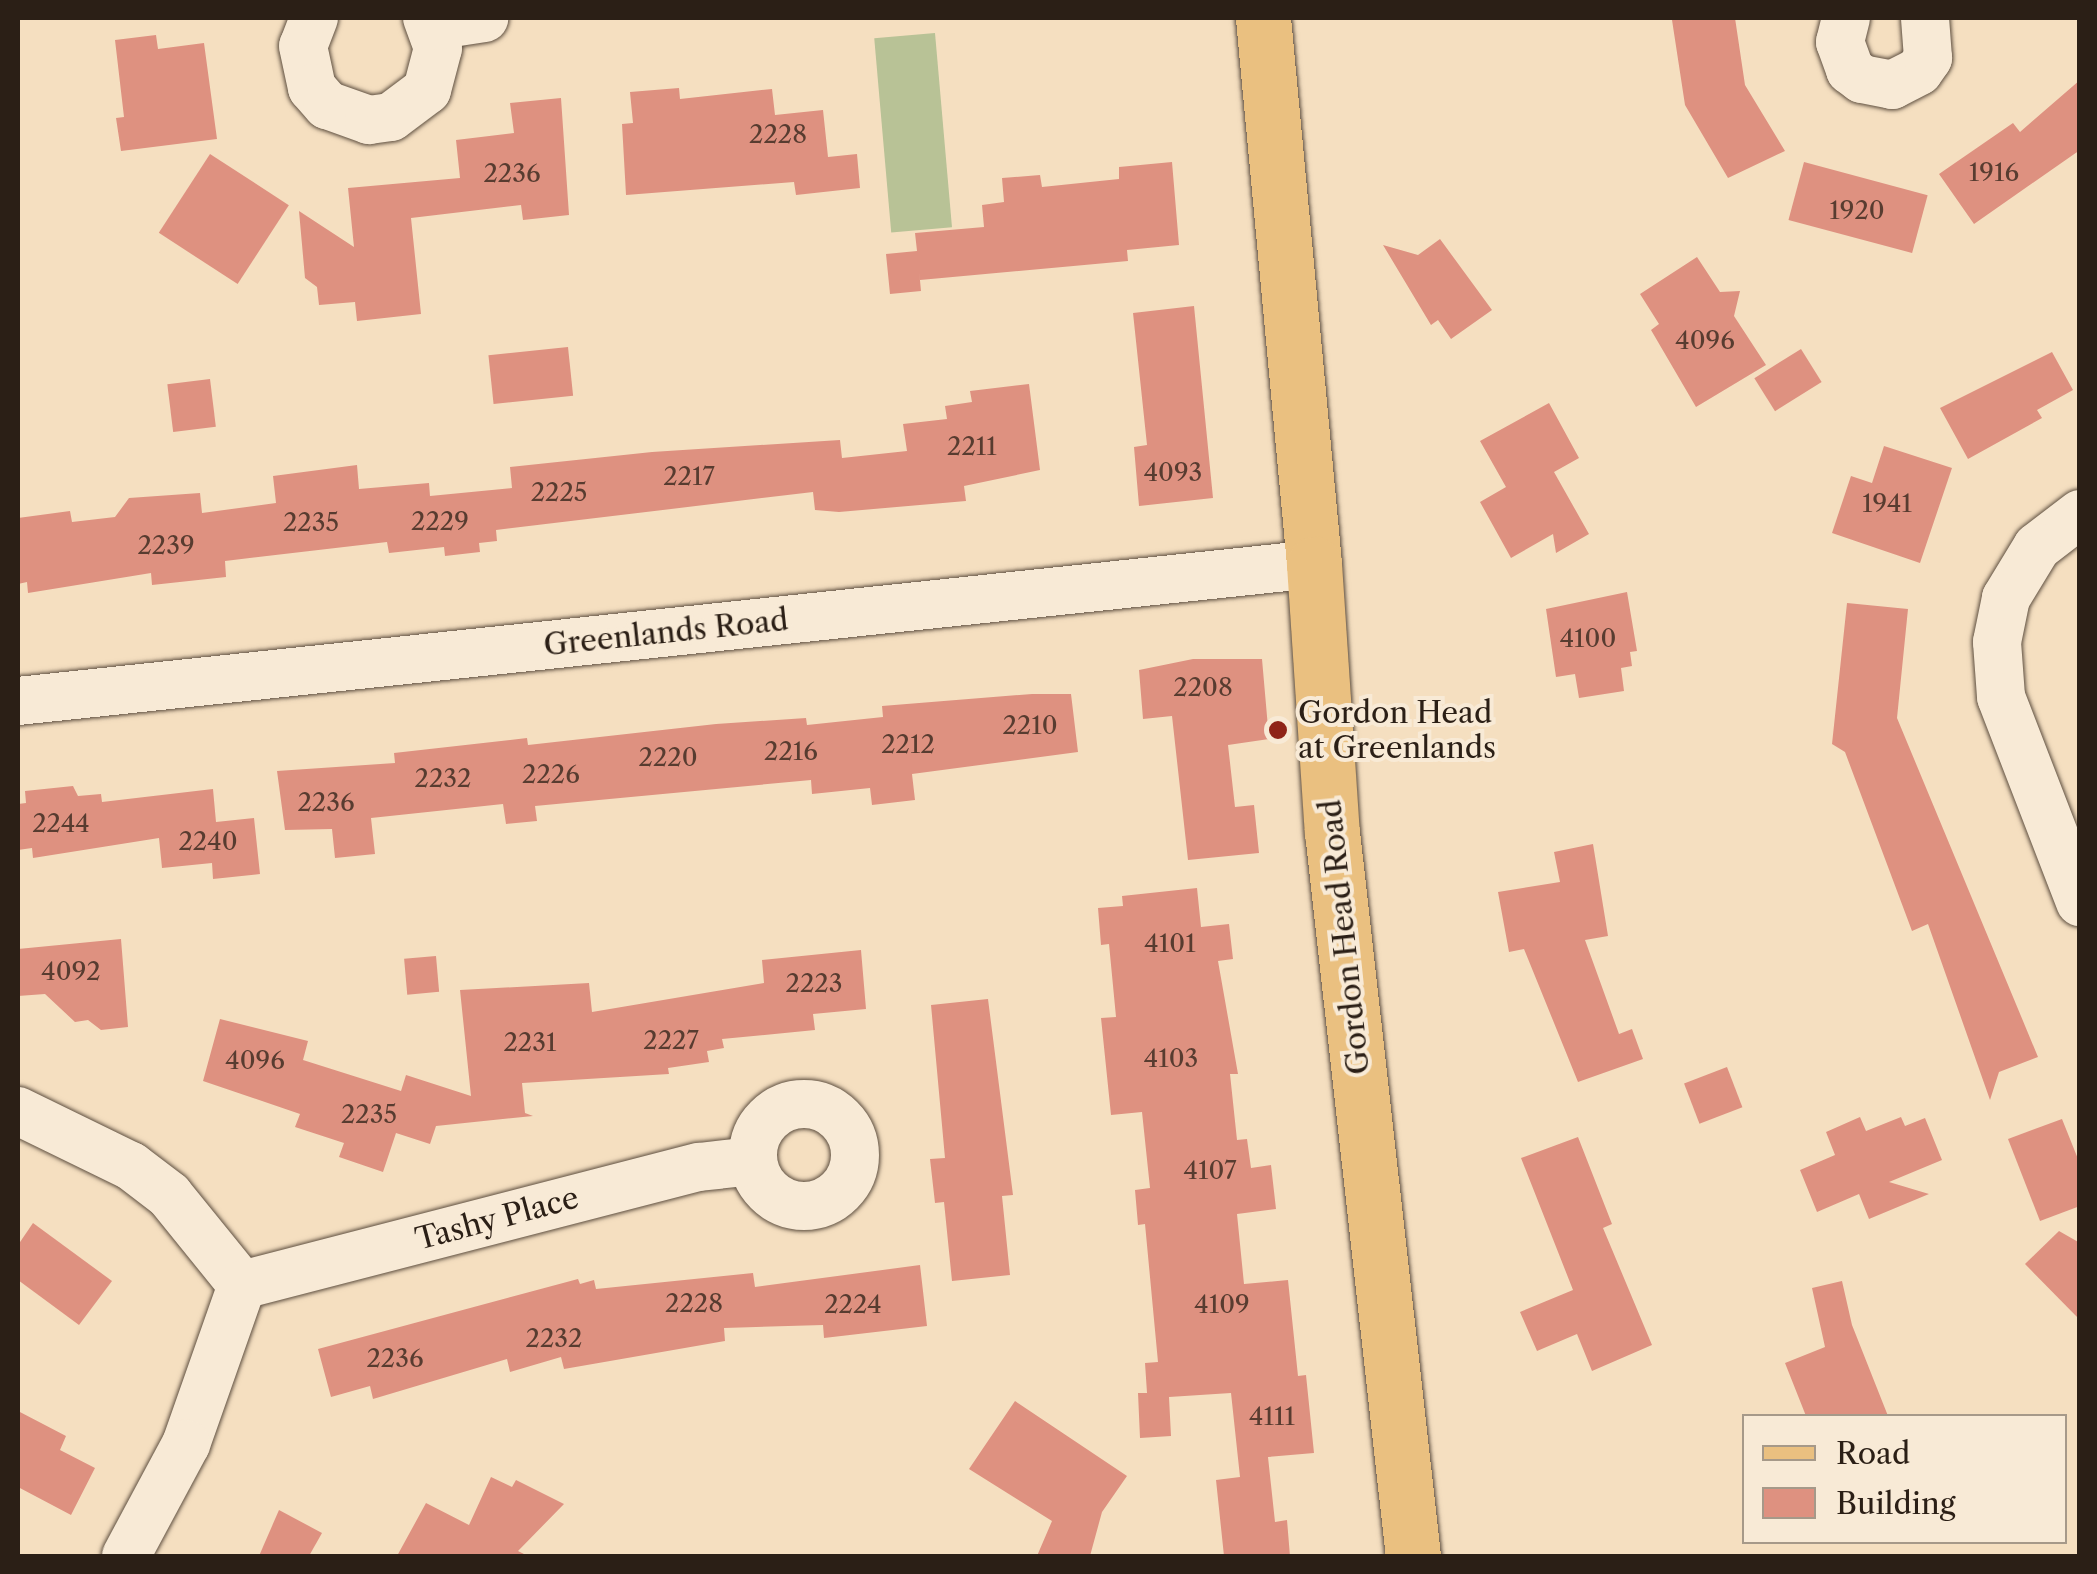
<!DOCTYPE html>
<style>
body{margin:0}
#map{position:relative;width:2097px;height:1574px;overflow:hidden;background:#f5dfc0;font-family:"Libre Caslon Text",serif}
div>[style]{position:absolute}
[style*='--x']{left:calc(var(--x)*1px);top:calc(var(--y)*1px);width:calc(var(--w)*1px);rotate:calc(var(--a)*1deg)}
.green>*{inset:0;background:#b8c296;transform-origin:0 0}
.building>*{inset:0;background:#de9180;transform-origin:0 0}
.roads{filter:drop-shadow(0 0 2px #5e4f40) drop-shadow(0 0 2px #5e4f40)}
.minor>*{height:48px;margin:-24px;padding:0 24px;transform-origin:24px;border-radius:24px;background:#f8ead6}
.minor>.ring{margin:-24px;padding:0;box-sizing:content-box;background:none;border:48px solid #f8ead6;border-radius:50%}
.major>*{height:55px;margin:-27.5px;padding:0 27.5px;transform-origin:27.5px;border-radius:27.5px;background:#eac080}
.dots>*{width:28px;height:28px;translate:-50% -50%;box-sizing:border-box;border:5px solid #f8ead6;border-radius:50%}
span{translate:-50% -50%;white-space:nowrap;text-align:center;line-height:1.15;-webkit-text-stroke:8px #f8ead6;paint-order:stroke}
.number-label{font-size:25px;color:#583c30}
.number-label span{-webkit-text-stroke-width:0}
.street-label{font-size:30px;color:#2b1f16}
.poi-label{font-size:30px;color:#2b1f16}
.left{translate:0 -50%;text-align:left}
.frame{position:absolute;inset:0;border:20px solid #2b1f16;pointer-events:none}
.legend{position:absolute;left:1742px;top:1414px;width:325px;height:130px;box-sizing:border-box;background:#f8ead6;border:2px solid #a69989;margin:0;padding:12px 18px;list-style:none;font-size:30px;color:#2b1f16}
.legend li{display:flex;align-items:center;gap:20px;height:50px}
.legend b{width:50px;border:2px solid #a69989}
</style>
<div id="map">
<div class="green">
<i style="left:935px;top:33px;width:195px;height:61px;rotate:85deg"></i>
</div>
<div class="building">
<i style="clip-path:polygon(1735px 18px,1745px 85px,1785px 151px,1728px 178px,1685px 105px,1672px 20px)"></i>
<i style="clip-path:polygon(156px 35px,158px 49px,204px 43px,217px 139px,121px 151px,116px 118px,124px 117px,115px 40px)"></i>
<i style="clip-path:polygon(2080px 80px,2080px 150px,1974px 224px,1939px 174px,2013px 123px,2020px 132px)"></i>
<i style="clip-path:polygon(679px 88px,680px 99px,772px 89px,775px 115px,823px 110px,828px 157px,857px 154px,860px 188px,796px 195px,794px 182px,626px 195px,622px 124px,633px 123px,630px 92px)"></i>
<i style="clip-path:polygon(561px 98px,569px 215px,523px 220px,521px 205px,411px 218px,421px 314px,357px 321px,355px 302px,319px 305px,317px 287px,305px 278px,299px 211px,354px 247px,348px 188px,460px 178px,456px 140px,514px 133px,510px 103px)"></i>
<i style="left:210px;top:154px;width:94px;height:94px;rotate:33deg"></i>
<i style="clip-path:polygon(1172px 162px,1179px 245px,1127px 250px,1128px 261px,920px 280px,919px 270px,921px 291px,890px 294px,886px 254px,917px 251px,915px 233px,984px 227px,982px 205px,1004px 202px,1002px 178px,1040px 175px,1042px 187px,1119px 179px,1119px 167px)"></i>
<i style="left:1804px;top:162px;width:128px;height:60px;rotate:15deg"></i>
<i style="clip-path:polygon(1440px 239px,1492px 310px,1451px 339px,1438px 320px,1431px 325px,1383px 245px,1418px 255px)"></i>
<i style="clip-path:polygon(1697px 257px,1720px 292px,1740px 291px,1734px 316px,1766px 365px,1696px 407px,1651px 330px,1659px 324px,1640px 294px)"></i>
<i style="clip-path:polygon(1194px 306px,1213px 498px,1139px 506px,1134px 447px,1147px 445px,1133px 313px)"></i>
<i style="left:568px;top:347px;width:49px;height:80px;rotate:84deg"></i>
<i style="left:1801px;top:349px;width:39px;height:55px;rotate:58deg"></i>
<i style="clip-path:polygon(2052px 352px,2073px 390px,2037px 410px,2042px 418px,1968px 459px,1940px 408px)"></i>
<i style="left:210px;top:379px;width:48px;height:43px;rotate:83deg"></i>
<i style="clip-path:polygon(1029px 384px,1040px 470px,964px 486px,966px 501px,839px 512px,815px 510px,813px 492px,496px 530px,497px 541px,479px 543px,480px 552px,445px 556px,444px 547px,389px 553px,387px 542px,225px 561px,226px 577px,152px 585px,151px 573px,28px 593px,27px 582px,18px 584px,18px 518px,70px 511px,72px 522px,115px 517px,129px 498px,200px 493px,202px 513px,276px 503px,273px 476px,357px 465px,359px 489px,429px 483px,430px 496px,512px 488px,510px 467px,652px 452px,840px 440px,842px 458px,907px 451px,903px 424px,947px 419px,945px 406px,972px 402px,970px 391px)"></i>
<i style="clip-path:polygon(1549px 403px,1579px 458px,1554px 472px,1589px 534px,1556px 553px,1553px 534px,1511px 558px,1480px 502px,1506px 487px,1480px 441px)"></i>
<i style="clip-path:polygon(1884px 446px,1952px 468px,1920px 563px,1832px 533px,1851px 476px,1872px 483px)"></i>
<i style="clip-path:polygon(1627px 592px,1637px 651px,1630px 652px,1632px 666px,1621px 668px,1624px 691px,1579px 698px,1575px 674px,1556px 677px,1546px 609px)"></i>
<i style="clip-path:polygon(1847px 603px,1908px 609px,1897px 718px,2038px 1057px,1999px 1072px,1990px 1100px,1928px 924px,1912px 931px,1845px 752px,1832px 744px)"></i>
<i style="clip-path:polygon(1193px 659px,1262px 659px,1269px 739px,1228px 745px,1235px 807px,1254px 805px,1259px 853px,1188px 860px,1172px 716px,1143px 719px,1139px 670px)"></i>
<i style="clip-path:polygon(1032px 694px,1071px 694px,1078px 752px,912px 774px,915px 800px,872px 805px,870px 788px,812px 794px,811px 780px,535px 806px,537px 821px,506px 824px,503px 804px,371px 818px,375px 854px,335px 858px,332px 829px,285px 830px,277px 771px,395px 763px,394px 753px,527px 738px,528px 745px,716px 724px,806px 718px,807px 725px,883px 717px,882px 706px)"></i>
<i style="clip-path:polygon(73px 786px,78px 796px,101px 794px,102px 802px,213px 789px,216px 822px,254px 818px,260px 874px,213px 879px,212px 863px,162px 868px,159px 838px,33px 858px,32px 848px,18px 850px,18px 804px,26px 803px,25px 791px)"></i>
<i style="clip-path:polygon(1593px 844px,1608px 936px,1585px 940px,1619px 1034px,1632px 1029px,1643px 1059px,1578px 1082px,1524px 949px,1509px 952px,1498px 892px,1560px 882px,1554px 852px)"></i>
<i style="clip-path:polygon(1197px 888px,1201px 927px,1229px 924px,1233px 959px,1218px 961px,1238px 1074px,1230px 1074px,1237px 1140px,1247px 1139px,1251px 1168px,1271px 1165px,1276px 1209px,1237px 1214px,1244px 1284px,1288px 1280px,1298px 1376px,1306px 1375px,1314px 1453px,1268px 1457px,1275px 1522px,1287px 1520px,1290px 1556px,1224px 1556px,1216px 1480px,1240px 1477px,1231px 1393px,1169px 1397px,1171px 1436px,1140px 1438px,1138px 1393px,1147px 1393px,1145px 1363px,1158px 1362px,1145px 1224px,1138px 1225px,1135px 1190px,1150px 1188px,1142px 1112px,1111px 1115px,1101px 1018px,1116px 1017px,1109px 944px,1101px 945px,1098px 908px,1123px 906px,1122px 896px)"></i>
<i style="clip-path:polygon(121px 939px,128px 1027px,101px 1030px,88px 1020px,75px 1022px,45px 994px,18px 996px,18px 949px)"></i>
<i style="clip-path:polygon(861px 950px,866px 1009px,813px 1014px,815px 1030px,722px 1039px,724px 1048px,707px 1051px,709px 1062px,668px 1068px,669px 1074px,522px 1083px,525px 1113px,533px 1116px,436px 1126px,430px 1144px,396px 1133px,383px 1172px,339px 1157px,344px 1143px,295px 1127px,300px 1114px,203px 1081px,220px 1019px,308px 1041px,303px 1060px,401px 1091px,406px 1075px,471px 1096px,460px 990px,589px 983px,592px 1012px,764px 983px,762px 960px)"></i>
<i style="left:436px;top:956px;width:36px;height:32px;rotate:85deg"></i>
<i style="clip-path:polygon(988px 999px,1013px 1195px,1002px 1196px,1010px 1275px,952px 1281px,944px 1202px,935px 1203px,930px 1159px,945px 1158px,931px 1005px)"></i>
<i style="left:1727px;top:1067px;width:43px;height:46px;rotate:69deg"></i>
<i style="clip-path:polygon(1860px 1117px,1866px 1131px,1901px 1117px,1905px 1126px,1925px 1118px,1942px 1160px,1889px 1182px,1929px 1194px,1869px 1219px,1859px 1194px,1817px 1212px,1800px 1170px,1835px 1155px,1826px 1132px)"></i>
<i style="clip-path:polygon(2062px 1119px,2080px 1164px,2080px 1206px,2040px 1221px,2008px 1139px)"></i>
<i style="clip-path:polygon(1578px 1137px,1612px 1224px,1603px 1228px,1652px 1345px,1592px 1371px,1577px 1334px,1537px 1351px,1520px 1312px,1573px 1290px,1521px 1158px)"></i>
<i style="clip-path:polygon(33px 1223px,112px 1281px,79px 1325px,18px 1280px,18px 1245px)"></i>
<i style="clip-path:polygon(2059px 1231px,2080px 1243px,2080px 1320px,2025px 1264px)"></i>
<i style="clip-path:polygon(920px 1265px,927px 1326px,824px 1338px,823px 1325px,724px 1328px,725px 1341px,564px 1369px,561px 1357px,510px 1372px,507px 1359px,373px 1399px,370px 1386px,331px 1397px,318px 1349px,578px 1279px,580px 1284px,594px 1280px,596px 1289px,753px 1273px,755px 1287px)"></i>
<i style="clip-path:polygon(1842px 1281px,1852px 1325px,1888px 1416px,1806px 1416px,1785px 1363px,1825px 1347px,1812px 1288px)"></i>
<i style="clip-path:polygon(1015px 1401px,1127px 1476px,1102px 1512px,1090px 1556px,1037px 1556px,1052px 1521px,969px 1469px)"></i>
<i style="clip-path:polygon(18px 1411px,66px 1436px,60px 1450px,95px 1468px,71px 1515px,18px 1487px)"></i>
<i style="clip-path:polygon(491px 1477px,512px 1487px,516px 1480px,564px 1504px,518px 1551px,528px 1556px,397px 1556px,426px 1503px,469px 1525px)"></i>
<i style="clip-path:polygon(279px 1510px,322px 1533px,309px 1556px,259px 1556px)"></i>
</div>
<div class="roads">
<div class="minor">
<i style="--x:314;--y:18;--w:30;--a:111"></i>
<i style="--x:303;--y:46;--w:43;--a:77.9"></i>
<i style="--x:312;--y:88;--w:23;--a:49"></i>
<i style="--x:327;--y:105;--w:45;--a:19.7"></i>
<i style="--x:369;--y:120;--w:22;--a:-8"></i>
<i style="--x:391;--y:117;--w:45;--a:-36.9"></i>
<i style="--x:427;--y:90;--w:43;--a:-75.3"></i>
<i style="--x:438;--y:48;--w:32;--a:-110"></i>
<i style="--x:1846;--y:18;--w:25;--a:104"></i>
<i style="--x:1840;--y:42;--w:30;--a:70"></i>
<i style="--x:1850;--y:70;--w:15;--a:37"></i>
<i style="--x:1862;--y:79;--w:31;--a:11"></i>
<i style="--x:1892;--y:85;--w:30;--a:-27"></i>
<i style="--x:1919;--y:71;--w:16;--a:-55"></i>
<i style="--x:1928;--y:58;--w:40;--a:-94.3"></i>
<i style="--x:432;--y:26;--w:53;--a:-8.7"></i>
<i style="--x:2080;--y:514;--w:54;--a:142.5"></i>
<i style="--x:2037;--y:547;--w:60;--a:121.3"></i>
<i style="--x:2006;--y:598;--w:45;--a:101.6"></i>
<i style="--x:1997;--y:642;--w:55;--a:85.8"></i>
<i style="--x:2001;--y:697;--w:220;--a:68.9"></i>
<i style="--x:18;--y:701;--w:1303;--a:-6.03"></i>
<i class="ring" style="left:753px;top:1104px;width:54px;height:54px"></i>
<i style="--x:18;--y:1111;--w:126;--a:26"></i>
<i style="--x:131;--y:1166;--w:48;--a:37.3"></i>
<i style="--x:169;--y:1195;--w:116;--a:51"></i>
<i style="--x:242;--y:1285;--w:169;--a:109.4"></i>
<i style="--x:186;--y:1444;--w:127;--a:118.2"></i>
<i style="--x:242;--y:1285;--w:472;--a:-14.5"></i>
<i style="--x:699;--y:1167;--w:54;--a:-6.3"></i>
</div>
<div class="major">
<i style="--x:1263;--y:18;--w:548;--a:84.66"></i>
<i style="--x:1314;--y:564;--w:269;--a:86.2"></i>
<i style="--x:1332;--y:832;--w:729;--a:83.62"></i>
</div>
</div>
<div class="dots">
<i style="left:1278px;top:730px;background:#8f2418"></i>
</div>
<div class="number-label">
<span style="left:778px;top:135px">2228</span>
<span style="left:1994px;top:173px">1916</span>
<span style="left:512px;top:174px">2236</span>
<span style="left:1857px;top:211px">1920</span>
<span style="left:1705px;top:341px">4096</span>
<span style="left:972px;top:447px">2211</span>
<span style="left:1173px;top:473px">4093</span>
<span style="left:689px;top:477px">2217</span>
<span style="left:559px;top:493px">2225</span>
<span style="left:1887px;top:504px">1941</span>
<span style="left:440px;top:522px">2229</span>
<span style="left:311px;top:523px">2235</span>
<span style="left:166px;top:546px">2239</span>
<span style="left:1588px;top:639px">4100</span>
<span style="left:1203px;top:688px">2208</span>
<span style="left:1030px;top:726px">2210</span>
<span style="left:908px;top:745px">2212</span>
<span style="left:791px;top:752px">2216</span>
<span style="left:668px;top:758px">2220</span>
<span style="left:551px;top:775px">2226</span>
<span style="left:443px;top:779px">2232</span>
<span style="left:326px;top:803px">2236</span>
<span style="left:61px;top:824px">2244</span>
<span style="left:208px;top:842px">2240</span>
<span style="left:1170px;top:944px">4101</span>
<span style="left:71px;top:972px">4092</span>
<span style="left:814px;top:984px">2223</span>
<span style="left:671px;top:1041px">2227</span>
<span style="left:530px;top:1043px">2231</span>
<span style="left:1171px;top:1059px">4103</span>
<span style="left:255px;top:1061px">4096</span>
<span style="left:369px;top:1115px">2235</span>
<span style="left:1210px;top:1171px">4107</span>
<span style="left:694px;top:1304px">2228</span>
<span style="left:853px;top:1305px">2224</span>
<span style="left:1222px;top:1305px">4109</span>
<span style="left:554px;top:1339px">2232</span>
<span style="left:395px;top:1359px">2236</span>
<span style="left:1272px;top:1417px">4111</span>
</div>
<div class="street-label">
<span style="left:666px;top:633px;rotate:-6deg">Greenlands Road</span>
<span style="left:1345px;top:937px;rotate:-96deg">Gordon Head Road</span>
<span style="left:497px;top:1219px;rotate:-15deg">Tashy Place</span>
</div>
<div class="poi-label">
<span class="left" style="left:1298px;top:730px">Gordon Head<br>at Greenlands</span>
</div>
<div class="frame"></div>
<ul class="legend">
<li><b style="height:12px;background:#eac080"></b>Road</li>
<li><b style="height:28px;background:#de9180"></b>Building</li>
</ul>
</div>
